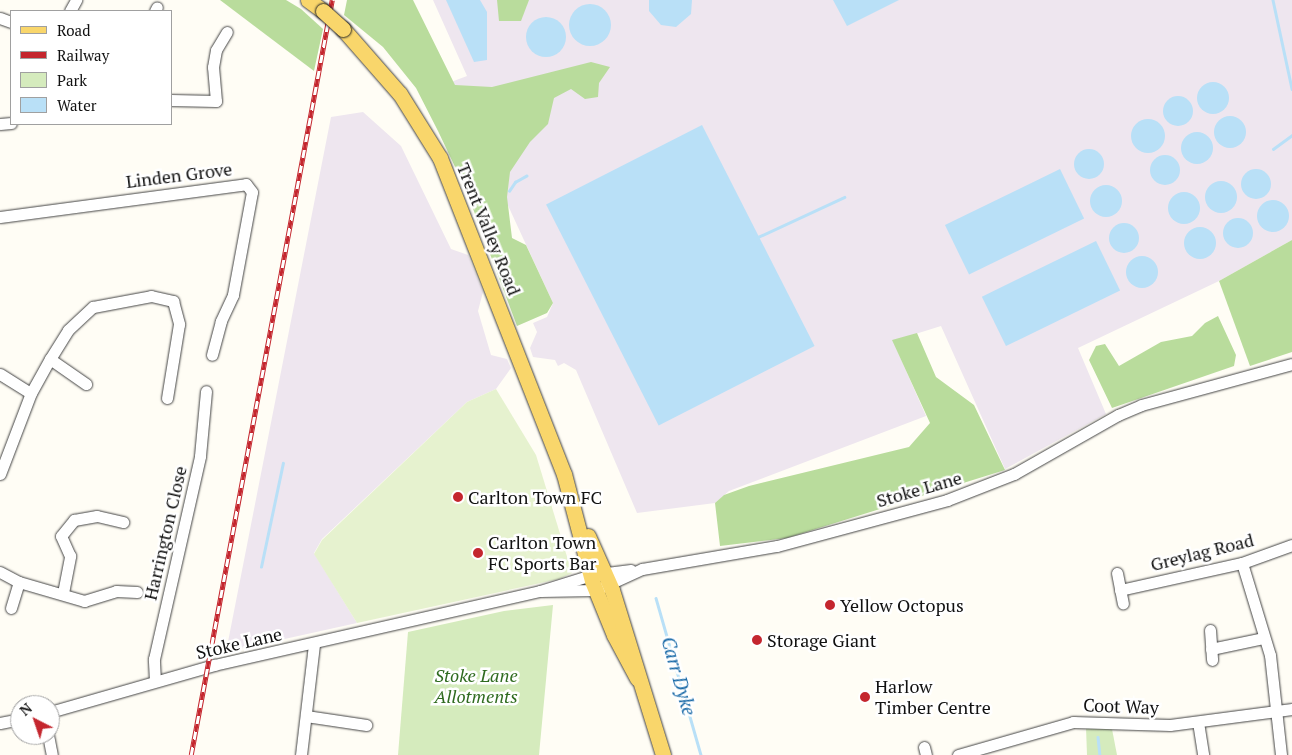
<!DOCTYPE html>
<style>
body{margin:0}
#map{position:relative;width:1292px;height:755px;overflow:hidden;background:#fffdf5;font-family:"PT Serif",serif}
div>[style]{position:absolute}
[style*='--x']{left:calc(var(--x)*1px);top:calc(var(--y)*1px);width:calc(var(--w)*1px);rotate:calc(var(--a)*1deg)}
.industrial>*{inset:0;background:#eee6ef}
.green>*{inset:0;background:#d5ebbd}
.forest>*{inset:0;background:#b9dc9c}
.pitch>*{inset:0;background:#e6f2cf}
.water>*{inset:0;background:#b9e0f7;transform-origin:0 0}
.round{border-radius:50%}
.stream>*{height:2.5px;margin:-1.25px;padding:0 1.25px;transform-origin:1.25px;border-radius:1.25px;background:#b9e0f7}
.roads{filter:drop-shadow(0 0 1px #444) drop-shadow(0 0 1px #444)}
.minor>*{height:11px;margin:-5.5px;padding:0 5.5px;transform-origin:5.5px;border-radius:5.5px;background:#fff}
.major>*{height:15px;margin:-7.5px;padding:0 7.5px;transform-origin:7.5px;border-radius:7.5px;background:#f9d66b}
.rail>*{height:4.5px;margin-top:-2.25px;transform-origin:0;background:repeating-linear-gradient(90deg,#fff 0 8px,#c4262e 0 16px);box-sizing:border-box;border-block:1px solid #c4262e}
.bridges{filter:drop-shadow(0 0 1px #222) drop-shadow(0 0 1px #222)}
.major-bridge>*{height:15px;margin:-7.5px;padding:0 7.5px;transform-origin:7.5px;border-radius:7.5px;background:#f9d66b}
.dots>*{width:14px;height:14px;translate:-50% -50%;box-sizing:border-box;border:2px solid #fff;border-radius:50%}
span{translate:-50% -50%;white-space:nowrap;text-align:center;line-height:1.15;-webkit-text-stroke:5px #fff;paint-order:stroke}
.street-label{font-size:18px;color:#111}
.poi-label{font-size:18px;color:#111}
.left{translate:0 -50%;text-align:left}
.park-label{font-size:18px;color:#2f6b1f;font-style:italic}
.water-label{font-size:19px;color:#1768a6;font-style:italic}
.legend{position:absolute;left:10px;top:10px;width:162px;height:115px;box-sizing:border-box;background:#fff;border:1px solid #a0a0a0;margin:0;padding:6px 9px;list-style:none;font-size:15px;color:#111}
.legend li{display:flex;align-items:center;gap:10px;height:25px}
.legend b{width:25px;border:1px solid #a0a0a0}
.north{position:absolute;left:10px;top:695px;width:50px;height:50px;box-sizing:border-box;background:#fff;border:1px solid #a0a0a0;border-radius:50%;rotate:319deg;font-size:14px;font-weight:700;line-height:20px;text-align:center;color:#111}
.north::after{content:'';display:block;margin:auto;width:18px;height:22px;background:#c4262e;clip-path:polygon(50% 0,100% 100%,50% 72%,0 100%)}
</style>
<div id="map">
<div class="industrial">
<i style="clip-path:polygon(433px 0,1292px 0,1292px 240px,1219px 281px,1078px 348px,1106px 414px,1005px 469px,941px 326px,893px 341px,926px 416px,729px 491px,715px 503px,637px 513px,576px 370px,564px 363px,558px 366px,555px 360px,533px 357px,530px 348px,537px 332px,533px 323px,547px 317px,553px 303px,451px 82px,467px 76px)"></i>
<i style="clip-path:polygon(363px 112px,401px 146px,451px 249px,468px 255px,483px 292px,478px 311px,491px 355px,507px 359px,511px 368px,496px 389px,467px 402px,322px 539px,314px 553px,357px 623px,226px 652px,331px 117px)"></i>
</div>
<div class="green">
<i style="clip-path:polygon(553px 605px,539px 755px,398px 755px,408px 632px,504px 611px)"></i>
<i style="clip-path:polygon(1086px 727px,1112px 729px,1117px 755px,1087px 755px)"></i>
</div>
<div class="forest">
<i style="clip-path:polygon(220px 0,286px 0,301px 9px,323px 29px,314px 71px)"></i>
<i style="clip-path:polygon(347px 0,413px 0,455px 85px,492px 87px,591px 62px,610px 67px,599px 83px,598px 97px,585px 99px,571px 89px,554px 98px,548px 124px,530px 142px,510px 172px,507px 197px,512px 238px,526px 245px,553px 303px,547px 313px,517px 326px,466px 190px,438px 131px,416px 88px,383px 47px,344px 15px)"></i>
<i style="clip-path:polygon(497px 0,529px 0,521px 21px,499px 21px)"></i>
<i style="clip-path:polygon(1292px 240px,1292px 352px,1250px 366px,1219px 281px)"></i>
<i style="clip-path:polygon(1218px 316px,1236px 355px,1234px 366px,1112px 408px,1089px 360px,1096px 346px,1105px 344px,1119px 366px,1161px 342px,1192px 336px,1205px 323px)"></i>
<i style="clip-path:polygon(917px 333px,936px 377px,974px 405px,1005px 470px,787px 538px,720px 546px,715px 503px,724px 495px,749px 486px,909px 447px,930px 423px,892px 340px)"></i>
</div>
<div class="pitch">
<i style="clip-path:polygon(496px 389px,536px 455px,572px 573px,559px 579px,357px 623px,314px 554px,322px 540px,467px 402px)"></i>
</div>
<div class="water">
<i style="clip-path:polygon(446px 0,480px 0,487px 12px,487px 60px,474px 62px)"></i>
<i style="clip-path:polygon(649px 0,692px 0,691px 14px,676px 27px,661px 25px,649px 11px)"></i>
<i style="clip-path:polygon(833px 0,899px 0,847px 26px)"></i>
<i class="round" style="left:569px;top:4px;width:42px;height:42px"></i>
<i class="round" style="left:526px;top:17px;width:40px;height:40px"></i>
<i class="round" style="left:1197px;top:82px;width:32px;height:32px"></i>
<i class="round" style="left:1163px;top:96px;width:30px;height:30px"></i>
<i class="round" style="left:1214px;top:116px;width:32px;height:32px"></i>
<i class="round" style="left:1131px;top:119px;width:34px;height:34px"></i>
<i style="left:702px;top:125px;width:248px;height:175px;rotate:63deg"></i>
<i class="round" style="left:1181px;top:132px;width:32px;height:32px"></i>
<i class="round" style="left:1074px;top:149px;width:30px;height:30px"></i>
<i class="round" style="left:1150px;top:155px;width:30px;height:30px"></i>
<i class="round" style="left:1241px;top:169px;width:30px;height:30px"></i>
<i style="left:1060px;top:169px;width:55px;height:128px;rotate:64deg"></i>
<i class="round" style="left:1205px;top:181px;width:32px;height:32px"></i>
<i class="round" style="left:1090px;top:185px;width:32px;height:32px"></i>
<i class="round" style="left:1168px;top:192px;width:32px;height:32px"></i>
<i class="round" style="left:1257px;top:200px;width:32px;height:32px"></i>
<i class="round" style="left:1223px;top:218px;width:30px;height:30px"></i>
<i class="round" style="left:1109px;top:223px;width:30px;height:30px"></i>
<i class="round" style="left:1184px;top:227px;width:32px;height:32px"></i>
<i style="left:1096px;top:241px;width:55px;height:127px;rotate:64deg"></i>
<i class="round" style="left:1126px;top:256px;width:32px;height:32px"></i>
</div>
<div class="stream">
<i style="--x:1273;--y:0;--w:91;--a:77.9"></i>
<i style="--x:1273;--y:149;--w:24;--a:-36"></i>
<i style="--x:509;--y:191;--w:11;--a:-56"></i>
<i style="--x:515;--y:182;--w:13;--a:-29"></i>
<i style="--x:758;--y:237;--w:95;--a:-24.9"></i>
<i style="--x:261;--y:567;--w:106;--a:-78.1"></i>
<i style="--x:656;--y:598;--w:163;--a:74"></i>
<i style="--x:1098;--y:737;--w:18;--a:84"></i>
</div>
<div class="roads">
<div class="minor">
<i style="--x:70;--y:11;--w:13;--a:-61"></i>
<i style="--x:155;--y:11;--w:4;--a:-63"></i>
<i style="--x:0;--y:18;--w:12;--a:20"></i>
<i style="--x:171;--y:100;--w:45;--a:1.3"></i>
<i style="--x:216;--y:101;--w:34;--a:-95"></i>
<i style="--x:213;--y:67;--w:17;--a:-80"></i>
<i style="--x:216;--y:50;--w:21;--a:-59"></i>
<i style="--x:0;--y:124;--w:11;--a:-5"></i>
<i style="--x:0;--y:217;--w:248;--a:-7.6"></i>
<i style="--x:246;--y:184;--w:10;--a:53"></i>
<i style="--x:252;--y:192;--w:105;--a:100.5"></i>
<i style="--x:233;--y:295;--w:29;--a:115"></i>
<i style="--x:221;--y:321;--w:35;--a:105"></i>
<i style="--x:50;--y:359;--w:44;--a:34.8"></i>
<i style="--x:0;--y:374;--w:36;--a:32"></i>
<i style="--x:0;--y:474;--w:87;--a:-69.1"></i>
<i style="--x:31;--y:393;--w:39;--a:-61"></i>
<i style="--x:50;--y:359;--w:34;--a:-58"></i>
<i style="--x:68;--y:330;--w:34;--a:-43"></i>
<i style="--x:93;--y:307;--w:59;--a:-10.7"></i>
<i style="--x:151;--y:296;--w:23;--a:13"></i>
<i style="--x:173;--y:301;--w:24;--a:75"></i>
<i style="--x:179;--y:324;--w:75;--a:99.2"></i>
<i style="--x:1242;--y:563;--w:96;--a:73.1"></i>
<i style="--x:1270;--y:655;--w:101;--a:83.7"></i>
<i style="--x:0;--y:572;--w:21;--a:28"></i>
<i style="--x:19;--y:582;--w:68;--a:16.3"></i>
<i style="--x:84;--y:601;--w:34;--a:-17"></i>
<i style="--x:116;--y:591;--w:21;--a:3"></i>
<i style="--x:1117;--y:573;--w:31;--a:79"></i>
<i style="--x:1120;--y:590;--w:125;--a:-12.5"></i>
<i style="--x:1242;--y:563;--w:53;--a:-19.8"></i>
<i style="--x:540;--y:591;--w:56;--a:-1"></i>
<i style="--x:596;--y:590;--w:51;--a:-24.5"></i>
<i style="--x:642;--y:569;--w:137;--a:-9.7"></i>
<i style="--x:777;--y:546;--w:176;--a:-15.1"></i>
<i style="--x:947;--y:500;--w:72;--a:-21.2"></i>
<i style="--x:1014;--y:474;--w:120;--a:-29.6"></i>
<i style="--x:1118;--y:415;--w:25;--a:-23"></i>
<i style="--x:1141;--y:405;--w:156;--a:-15.2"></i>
<i style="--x:63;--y:593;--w:38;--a:-79"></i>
<i style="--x:70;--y:556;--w:22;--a:-114"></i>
<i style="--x:61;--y:536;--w:21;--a:-51"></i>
<i style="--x:74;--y:520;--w:23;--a:-10"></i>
<i style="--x:97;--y:516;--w:27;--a:13"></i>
<i style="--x:11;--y:608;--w:27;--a:-73"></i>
<i style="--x:1210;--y:630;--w:30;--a:86"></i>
<i style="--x:1211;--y:649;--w:53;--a:-11.9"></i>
<i style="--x:155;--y:681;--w:22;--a:-93"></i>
<i style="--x:154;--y:659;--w:208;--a:-77.2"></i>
<i style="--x:200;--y:456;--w:65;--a:-84.7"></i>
<i style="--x:50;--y:712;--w:171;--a:-16"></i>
<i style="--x:214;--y:665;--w:334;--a:-12.8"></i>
<i style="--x:540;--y:591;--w:53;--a:-17.4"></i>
<i style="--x:591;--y:575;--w:40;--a:-7.1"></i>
<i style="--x:306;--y:716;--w:61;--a:8.5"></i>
<i style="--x:1198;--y:722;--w:33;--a:81"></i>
<i style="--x:0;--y:723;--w:20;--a:-11"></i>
<i style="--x:48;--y:735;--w:20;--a:79"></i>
<i style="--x:924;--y:747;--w:8;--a:76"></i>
<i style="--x:301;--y:755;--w:112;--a:-83.3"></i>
<i style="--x:958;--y:755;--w:120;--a:-16"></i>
<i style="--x:1073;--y:722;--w:97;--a:1.8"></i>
<i style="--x:1170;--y:725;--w:123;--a:-7.5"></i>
</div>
<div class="major">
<i style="--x:308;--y:0;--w:19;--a:36"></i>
<i style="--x:343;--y:29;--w:86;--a:48.8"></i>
<i style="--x:400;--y:94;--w:75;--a:58"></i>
<i style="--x:440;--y:158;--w:339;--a:68.6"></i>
<i style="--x:564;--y:474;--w:111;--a:75.3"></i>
<i style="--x:592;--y:581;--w:58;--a:67.8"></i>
<i style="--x:614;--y:635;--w:49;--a:61.9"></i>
<i style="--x:588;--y:536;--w:59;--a:66"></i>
<i style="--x:612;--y:590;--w:173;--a:72.8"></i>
</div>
</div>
<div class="rail">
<i style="--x:191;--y:755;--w:768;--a:-79.42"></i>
</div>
<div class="bridges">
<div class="major-bridge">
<i style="--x:323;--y:11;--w:27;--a:42"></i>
</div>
</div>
<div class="dots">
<i style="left:458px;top:497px;background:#c4262e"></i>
<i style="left:478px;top:553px;background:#c4262e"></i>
<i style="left:830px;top:605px;background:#c4262e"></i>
<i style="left:757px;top:640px;background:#c4262e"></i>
<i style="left:865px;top:697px;background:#c4262e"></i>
</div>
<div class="street-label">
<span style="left:179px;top:175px;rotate:-7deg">Linden Grove</span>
<span style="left:489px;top:229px;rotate:68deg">Trent Valley Road</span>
<span style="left:919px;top:489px;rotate:-16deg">Stoke Lane</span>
<span style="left:165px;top:533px;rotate:-77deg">Harrington Close</span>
<span style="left:1202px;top:552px;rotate:-14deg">Greylag Road</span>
<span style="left:239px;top:643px;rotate:-13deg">Stoke Lane</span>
<span style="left:1121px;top:706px;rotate:2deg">Coot Way</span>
</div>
<div class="poi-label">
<span class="left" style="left:468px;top:497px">Carlton Town FC</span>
<span class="left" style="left:488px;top:553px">Carlton Town<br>FC Sports Bar</span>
<span class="left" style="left:840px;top:605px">Yellow Octopus</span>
<span class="left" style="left:767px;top:640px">Storage Giant</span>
<span class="left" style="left:875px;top:697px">Harlow<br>Timber Centre</span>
</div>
<div class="park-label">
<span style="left:476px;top:686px">Stoke Lane<br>Allotments</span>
</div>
<div class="water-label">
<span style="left:679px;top:676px;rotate:74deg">Carr Dyke</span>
</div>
<ul class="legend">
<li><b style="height:6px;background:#f9d66b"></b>Road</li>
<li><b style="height:6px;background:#c4262e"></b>Railway</li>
<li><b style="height:14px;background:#d5ebbd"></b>Park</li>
<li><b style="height:14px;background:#b9e0f7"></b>Water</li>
</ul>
<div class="north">N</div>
</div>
